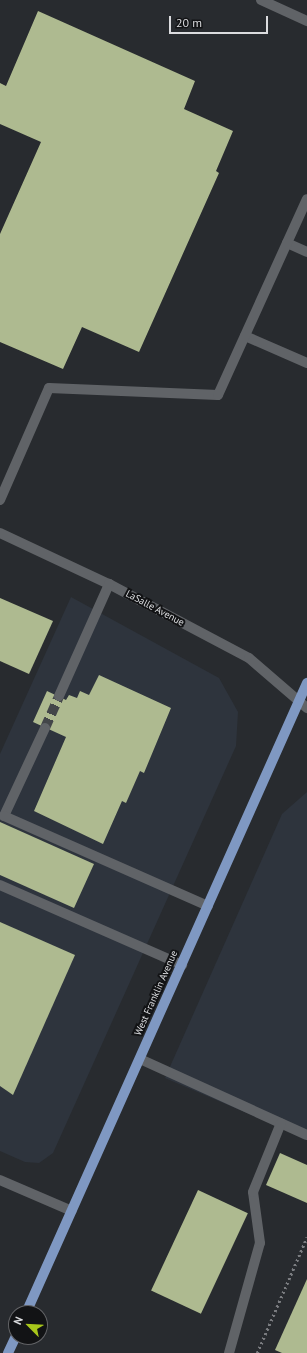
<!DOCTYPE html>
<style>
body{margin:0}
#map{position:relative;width:307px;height:1353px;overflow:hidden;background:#282b2f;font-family:"PT Sans",sans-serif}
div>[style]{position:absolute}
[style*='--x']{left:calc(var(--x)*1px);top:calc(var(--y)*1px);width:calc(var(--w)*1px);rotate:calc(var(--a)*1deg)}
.built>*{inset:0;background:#2e343d}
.building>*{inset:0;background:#aeba90;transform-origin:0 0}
.minor-tunnel>*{height:10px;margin-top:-5px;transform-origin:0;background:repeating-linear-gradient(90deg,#434649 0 10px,transparent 0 15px)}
.path>*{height:2.5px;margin-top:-1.25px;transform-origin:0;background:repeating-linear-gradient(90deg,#7b7d81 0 2px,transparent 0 5px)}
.minor>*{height:10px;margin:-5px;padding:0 5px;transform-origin:5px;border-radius:5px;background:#606367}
.major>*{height:10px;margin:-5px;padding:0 5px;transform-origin:5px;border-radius:5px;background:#7f98c2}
span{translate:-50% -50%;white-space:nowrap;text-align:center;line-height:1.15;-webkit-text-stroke:4px #121315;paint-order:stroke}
.street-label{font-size:10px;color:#dbdcdf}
.north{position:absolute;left:8px;top:1305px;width:40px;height:40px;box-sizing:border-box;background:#121315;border:1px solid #626366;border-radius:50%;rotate:294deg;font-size:11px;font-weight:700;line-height:16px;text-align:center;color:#dbdcdf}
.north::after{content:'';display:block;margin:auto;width:14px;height:18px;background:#a8c71b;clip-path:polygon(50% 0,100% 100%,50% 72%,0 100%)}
.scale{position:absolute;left:169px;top:16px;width:99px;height:18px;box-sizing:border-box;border:2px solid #dbdcdf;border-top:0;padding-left:5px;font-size:12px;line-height:14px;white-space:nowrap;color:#dbdcdf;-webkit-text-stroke:3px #121315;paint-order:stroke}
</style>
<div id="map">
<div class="built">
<i style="clip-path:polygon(71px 597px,219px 678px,238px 712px,236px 746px,53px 1153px,39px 1163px,25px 1162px,0 1151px,0 754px)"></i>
<i style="clip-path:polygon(307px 792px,307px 1139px,165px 1078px,282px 814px)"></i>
</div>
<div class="building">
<i style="clip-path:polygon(38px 11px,195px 81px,184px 109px,233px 131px,216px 171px,219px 173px,139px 352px,82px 327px,63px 369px,0 342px,0 234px,41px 142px,0 124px,0 83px,6px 86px)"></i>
<i style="clip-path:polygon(0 598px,53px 621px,29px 674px,0 661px)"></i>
<i style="clip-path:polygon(99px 675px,171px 708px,144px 773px,140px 771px,126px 803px,122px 801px,103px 844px,34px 811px,66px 737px,33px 722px,47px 691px,66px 700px,69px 695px,77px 698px,80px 691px,89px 695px)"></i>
<i style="clip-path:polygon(0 822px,94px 864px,74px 908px,0 875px)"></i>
<i style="clip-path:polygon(0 922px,75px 955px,13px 1095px,0 1086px)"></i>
<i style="clip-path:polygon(280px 1153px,307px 1165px,307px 1203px,266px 1185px)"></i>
<i style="left:198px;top:1190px;width:55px;height:111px;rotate:25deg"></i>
<i style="clip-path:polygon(307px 1279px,307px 1353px,282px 1353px,275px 1350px)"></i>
</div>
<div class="minor-tunnel">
<i style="--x:45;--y:728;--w:35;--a:-66"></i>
</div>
<div class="path">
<i style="--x:257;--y:1353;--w:126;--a:-66.7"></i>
</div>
<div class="minor">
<i style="--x:261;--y:0;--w:51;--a:24.5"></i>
<i style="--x:287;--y:243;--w:22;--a:24"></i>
<i style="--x:245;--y:336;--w:68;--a:23.5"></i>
<i style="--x:0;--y:500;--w:122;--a:-66.4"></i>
<i style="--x:49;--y:388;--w:169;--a:2.4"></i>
<i style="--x:218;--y:395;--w:215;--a:-65.6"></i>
<i style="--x:0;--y:533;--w:120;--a:25.1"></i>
<i style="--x:109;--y:584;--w:158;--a:27.9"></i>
<i style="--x:249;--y:658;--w:77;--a:40.8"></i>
<i style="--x:59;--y:696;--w:123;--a:-65.9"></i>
<i style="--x:45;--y:728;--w:97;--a:115"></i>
<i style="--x:4;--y:816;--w:223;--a:23.8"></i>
<i style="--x:0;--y:885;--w:199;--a:23.7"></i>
<i style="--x:140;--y:1059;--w:183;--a:24.5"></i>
<i style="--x:0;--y:1180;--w:78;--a:23.3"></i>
<i style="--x:229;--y:1353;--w:114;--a:-74.3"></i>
<i style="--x:260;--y:1243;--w:51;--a:-97.8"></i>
<i style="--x:253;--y:1192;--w:74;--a:-67.9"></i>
</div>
<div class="major">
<i style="--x:26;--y:1313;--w:690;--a:-65.96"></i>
<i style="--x:8;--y:1353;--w:19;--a:-65"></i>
</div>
<div class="street-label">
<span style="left:155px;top:608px;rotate:28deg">LaSalle Avenue</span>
<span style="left:156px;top:993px;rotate:-66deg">West Franklin Avenue</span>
</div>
<div class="north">N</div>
<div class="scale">20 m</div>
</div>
